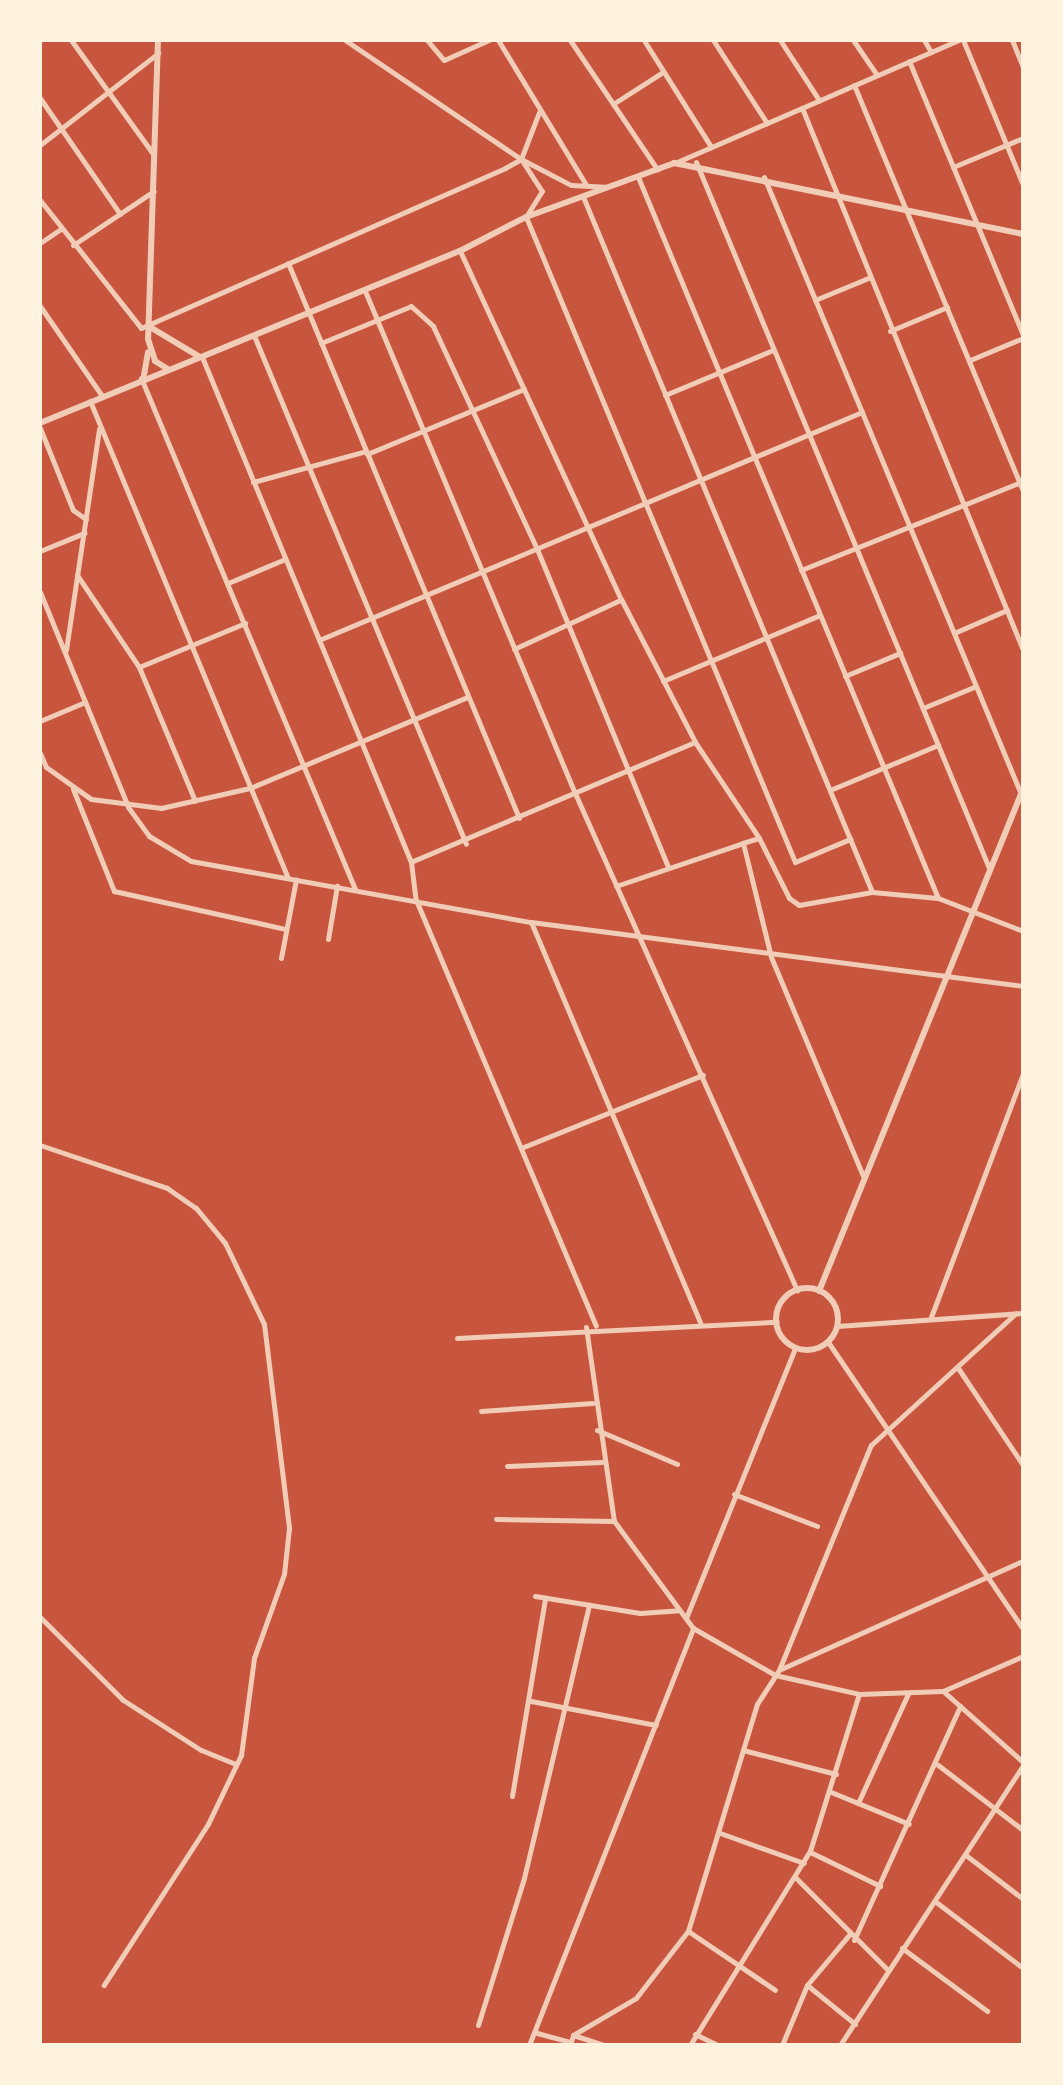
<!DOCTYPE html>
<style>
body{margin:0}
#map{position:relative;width:1063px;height:2085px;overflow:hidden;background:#c8553d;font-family:Mulish,sans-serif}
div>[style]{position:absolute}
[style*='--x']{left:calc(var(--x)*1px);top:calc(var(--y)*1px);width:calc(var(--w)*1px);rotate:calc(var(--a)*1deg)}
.minor>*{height:5px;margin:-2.5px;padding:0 2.5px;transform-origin:2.5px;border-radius:2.5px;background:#f1ccb7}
.tertiary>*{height:6px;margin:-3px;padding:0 3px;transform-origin:3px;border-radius:3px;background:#f1ccb7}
.tertiary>.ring{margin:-3px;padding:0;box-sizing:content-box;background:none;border:6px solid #f1ccb7;border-radius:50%}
span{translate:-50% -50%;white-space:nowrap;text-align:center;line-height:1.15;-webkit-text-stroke:9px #fff3e0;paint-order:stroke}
.frame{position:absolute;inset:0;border:42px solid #fff3e0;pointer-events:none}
</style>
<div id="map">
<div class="minor">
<i style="--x:71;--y:40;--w:142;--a:54.2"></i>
<i style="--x:345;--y:40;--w:212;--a:34.1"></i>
<i style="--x:521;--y:159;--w:56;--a:27.5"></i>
<i style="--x:571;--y:185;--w:34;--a:3"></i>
<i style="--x:427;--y:40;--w:26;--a:50"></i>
<i style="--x:444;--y:60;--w:49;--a:-24"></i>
<i style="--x:498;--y:40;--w:170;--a:58.7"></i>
<i style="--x:570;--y:40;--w:156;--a:56"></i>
<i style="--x:713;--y:40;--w:99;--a:57"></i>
<i style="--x:780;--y:40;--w:72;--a:57"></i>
<i style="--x:853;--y:40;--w:42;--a:55.6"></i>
<i style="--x:924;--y:40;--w:14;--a:60"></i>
<i style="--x:963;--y:40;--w:157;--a:67.5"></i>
<i style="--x:1012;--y:40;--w:29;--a:68"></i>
<i style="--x:645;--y:42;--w:124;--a:57.8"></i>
<i style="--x:909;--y:61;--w:297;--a:67.4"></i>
<i style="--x:854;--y:85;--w:439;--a:67.4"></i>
<i style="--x:40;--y:98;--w:141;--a:55.4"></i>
<i style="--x:613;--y:104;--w:59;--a:-32.6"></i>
<i style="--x:802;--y:108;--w:585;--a:67.82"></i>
<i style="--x:40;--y:145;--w:150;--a:-37.9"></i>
<i style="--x:521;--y:159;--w:38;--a:57"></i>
<i style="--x:542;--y:191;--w:31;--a:122"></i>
<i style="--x:526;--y:217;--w:699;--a:67.36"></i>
<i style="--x:795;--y:862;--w:60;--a:-22.7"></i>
<i style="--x:677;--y:162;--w:307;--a:-23.4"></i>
<i style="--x:696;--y:162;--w:764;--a:67.46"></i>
<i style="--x:953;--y:167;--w:76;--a:-22.5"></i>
<i style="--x:638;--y:177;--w:781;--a:67.41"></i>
<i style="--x:764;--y:177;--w:668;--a:67.39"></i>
<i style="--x:584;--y:199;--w:750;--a:67.43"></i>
<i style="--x:40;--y:200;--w:163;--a:51.7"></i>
<i style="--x:141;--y:328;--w:398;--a:-23.7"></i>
<i style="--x:505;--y:168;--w:18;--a:-29"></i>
<i style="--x:521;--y:159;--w:50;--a:-69"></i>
<i style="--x:40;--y:243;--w:25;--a:-34"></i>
<i style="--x:73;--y:245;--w:97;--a:-33.7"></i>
<i style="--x:460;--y:251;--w:383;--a:65.2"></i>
<i style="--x:621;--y:599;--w:161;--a:62.6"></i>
<i style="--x:695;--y:742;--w:115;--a:56.3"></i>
<i style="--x:759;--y:838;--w:67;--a:63.4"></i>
<i style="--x:789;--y:898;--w:12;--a:35"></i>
<i style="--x:799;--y:905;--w:74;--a:-10.1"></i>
<i style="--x:872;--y:892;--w:66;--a:5.2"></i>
<i style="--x:938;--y:898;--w:91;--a:21.2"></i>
<i style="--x:288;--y:263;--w:601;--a:67.4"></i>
<i style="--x:365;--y:291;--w:542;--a:67.32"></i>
<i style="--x:574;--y:791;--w:547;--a:65.92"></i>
<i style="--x:815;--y:300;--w:57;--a:-22.5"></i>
<i style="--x:40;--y:306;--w:109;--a:55.4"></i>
<i style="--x:890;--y:331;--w:62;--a:-22.8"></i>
<i style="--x:255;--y:338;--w:548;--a:67.36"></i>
<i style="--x:321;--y:343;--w:97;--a:-22.3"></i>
<i style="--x:411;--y:306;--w:30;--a:42"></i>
<i style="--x:433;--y:326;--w:246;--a:65"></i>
<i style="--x:537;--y:549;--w:344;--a:67.6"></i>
<i style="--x:202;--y:357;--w:547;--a:67.52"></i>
<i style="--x:411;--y:862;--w:38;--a:83"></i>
<i style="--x:416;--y:900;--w:462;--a:67.1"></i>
<i style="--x:970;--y:360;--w:57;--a:-22.5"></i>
<i style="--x:141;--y:378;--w:554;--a:67.28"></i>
<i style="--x:665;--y:395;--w:117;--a:-22.6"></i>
<i style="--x:90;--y:401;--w:516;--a:67.46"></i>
<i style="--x:40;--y:428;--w:88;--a:68.1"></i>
<i style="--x:73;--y:510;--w:16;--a:35"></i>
<i style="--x:367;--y:454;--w:170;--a:-22.5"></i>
<i style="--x:253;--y:482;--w:117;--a:-15.3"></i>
<i style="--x:40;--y:551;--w:48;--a:-22.2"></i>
<i style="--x:801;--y:570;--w:239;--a:-21.8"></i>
<i style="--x:77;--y:575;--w:111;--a:56"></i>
<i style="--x:139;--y:667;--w:145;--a:67.3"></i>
<i style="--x:228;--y:583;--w:62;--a:-22.8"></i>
<i style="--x:40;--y:592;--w:232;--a:67.7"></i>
<i style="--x:128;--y:807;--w:36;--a:54"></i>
<i style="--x:149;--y:836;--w:49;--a:30.8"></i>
<i style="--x:191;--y:861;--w:345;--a:10.2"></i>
<i style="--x:531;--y:922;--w:496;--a:7.4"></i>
<i style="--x:954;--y:633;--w:58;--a:-23.5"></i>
<i style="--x:319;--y:640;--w:589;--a:-22.78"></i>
<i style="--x:514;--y:649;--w:117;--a:-24.8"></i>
<i style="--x:66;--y:650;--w:224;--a:-81.5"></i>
<i style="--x:139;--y:667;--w:115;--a:-22.5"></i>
<i style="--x:845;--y:676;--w:60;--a:-22.7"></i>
<i style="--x:663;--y:681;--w:170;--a:-22.8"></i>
<i style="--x:923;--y:708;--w:57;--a:-22.5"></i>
<i style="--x:40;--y:721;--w:49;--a:-22.9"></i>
<i style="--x:40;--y:753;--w:15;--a:67"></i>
<i style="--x:46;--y:767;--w:55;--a:35.4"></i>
<i style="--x:91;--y:799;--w:71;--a:7.3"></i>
<i style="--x:161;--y:808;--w:91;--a:-12.7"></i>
<i style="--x:250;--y:788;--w:236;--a:-22.7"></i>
<i style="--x:73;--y:789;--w:110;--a:68.1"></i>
<i style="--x:114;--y:891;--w:176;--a:12.5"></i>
<i style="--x:830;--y:790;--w:117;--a:-22.6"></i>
<i style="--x:759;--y:838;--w:17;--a:163"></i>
<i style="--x:743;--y:843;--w:117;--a:76.2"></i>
<i style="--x:771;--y:957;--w:238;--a:67.2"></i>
<i style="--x:413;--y:861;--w:306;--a:-22.9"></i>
<i style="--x:616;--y:886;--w:134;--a:-18.7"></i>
<i style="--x:531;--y:922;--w:436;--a:67.1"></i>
<i style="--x:328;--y:939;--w:54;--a:-80.4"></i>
<i style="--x:281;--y:958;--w:80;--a:-79.2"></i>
<i style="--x:40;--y:1145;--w:134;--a:18.7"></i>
<i style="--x:167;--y:1188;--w:35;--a:35"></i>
<i style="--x:196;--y:1208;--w:45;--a:50.4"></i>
<i style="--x:225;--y:1243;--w:90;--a:64.3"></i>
<i style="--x:264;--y:1324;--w:206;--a:83"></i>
<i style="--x:289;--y:1528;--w:46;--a:96.2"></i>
<i style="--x:284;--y:1574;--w:89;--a:109.7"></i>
<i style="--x:254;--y:1658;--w:98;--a:97.6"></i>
<i style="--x:241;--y:1755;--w:76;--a:115.6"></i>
<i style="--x:208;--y:1824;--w:192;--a:122.9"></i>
<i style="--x:521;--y:1148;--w:196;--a:-21.9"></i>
<i style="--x:931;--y:1317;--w:261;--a:-69.3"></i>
<i style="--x:837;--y:1326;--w:186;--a:-4"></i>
<i style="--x:586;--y:1327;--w:196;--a:81.8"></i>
<i style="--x:614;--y:1521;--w:133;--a:53.6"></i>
<i style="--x:693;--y:1628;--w:95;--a:29.8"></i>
<i style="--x:775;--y:1675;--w:86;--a:12.7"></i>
<i style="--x:859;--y:1694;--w:84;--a:-2"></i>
<i style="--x:943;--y:1691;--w:87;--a:-23.6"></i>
<i style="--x:457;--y:1338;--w:320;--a:-2.9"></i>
<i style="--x:828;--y:1342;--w:347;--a:55.8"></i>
<i style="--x:958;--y:1368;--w:117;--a:56.2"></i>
<i style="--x:481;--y:1411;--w:112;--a:-4.1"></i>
<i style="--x:597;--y:1430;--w:87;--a:23"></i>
<i style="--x:507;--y:1466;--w:95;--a:-2.4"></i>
<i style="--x:734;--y:1494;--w:89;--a:21.1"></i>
<i style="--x:496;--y:1519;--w:117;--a:1"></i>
<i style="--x:535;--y:1596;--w:106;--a:9.2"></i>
<i style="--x:640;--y:1613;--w:39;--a:-4"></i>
<i style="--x:40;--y:1617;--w:117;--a:45"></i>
<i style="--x:123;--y:1700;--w:93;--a:32.7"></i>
<i style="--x:201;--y:1750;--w:38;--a:22"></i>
<i style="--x:686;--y:1618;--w:291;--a:-68"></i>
<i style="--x:781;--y:1669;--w:265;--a:-24.1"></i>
<i style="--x:943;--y:1691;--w:107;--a:41.6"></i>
<i style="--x:531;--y:1701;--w:127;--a:10.9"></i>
<i style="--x:743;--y:1750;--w:96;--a:14.5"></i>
<i style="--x:938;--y:1765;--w:107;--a:37.4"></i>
<i style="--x:831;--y:1792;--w:84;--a:22.3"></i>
<i style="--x:512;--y:1796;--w:201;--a:-80.5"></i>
<i style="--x:858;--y:1803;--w:120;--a:-65.4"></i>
<i style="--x:720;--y:1833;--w:89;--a:19.7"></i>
<i style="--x:810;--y:1852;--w:78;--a:25.9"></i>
<i style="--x:967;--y:1856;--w:71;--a:37.5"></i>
<i style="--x:796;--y:1878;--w:130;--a:45"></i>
<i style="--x:936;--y:1902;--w:109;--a:37.2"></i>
<i style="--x:688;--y:1931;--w:105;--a:34.1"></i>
<i style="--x:854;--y:1940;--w:257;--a:-65.6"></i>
<i style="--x:902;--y:1948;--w:106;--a:36.5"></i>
<i style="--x:807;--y:1985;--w:62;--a:39.1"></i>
<i style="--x:478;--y:2025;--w:154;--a:-72.6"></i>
<i style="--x:524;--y:1878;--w:281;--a:-76.6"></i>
<i style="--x:537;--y:2033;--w:34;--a:15"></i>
<i style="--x:695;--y:2034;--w:25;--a:26"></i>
<i style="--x:573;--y:2035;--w:33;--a:18"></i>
<i style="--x:529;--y:2045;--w:448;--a:-68.5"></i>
<i style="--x:570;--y:2045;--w:10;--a:-73"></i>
<i style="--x:573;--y:2035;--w:73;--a:-30.4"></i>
<i style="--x:636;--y:1998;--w:85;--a:-52.2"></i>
<i style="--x:688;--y:1931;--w:237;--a:-73.1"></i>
<i style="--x:757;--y:1704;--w:40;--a:-57.1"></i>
<i style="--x:779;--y:1670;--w:243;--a:-67.8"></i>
<i style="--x:871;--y:1445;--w:196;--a:-42.3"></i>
<i style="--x:690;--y:2045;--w:228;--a:-58.3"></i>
<i style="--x:810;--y:1851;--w:164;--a:-72.7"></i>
<i style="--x:782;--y:2045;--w:65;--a:-67.4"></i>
<i style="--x:807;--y:1985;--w:65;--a:-50"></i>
<i style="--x:840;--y:2045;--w:334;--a:-56.8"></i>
</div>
<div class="tertiary">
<i style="--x:158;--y:40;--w:299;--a:91.9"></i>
<i style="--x:148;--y:339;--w:23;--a:72"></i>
<i style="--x:155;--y:361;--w:15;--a:32"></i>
<i style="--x:150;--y:327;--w:56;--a:31.1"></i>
<i style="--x:144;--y:375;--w:23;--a:-80"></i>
<i style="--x:40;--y:423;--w:454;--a:-22.3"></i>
<i style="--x:460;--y:251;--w:74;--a:-27.3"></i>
<i style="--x:526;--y:217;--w:158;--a:-20"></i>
<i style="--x:674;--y:163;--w:356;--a:11.5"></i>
<i class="ring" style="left:776px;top:1288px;width:56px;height:56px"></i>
<i style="--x:819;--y:1291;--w:542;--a:-67.88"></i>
</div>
<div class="frame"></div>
</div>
